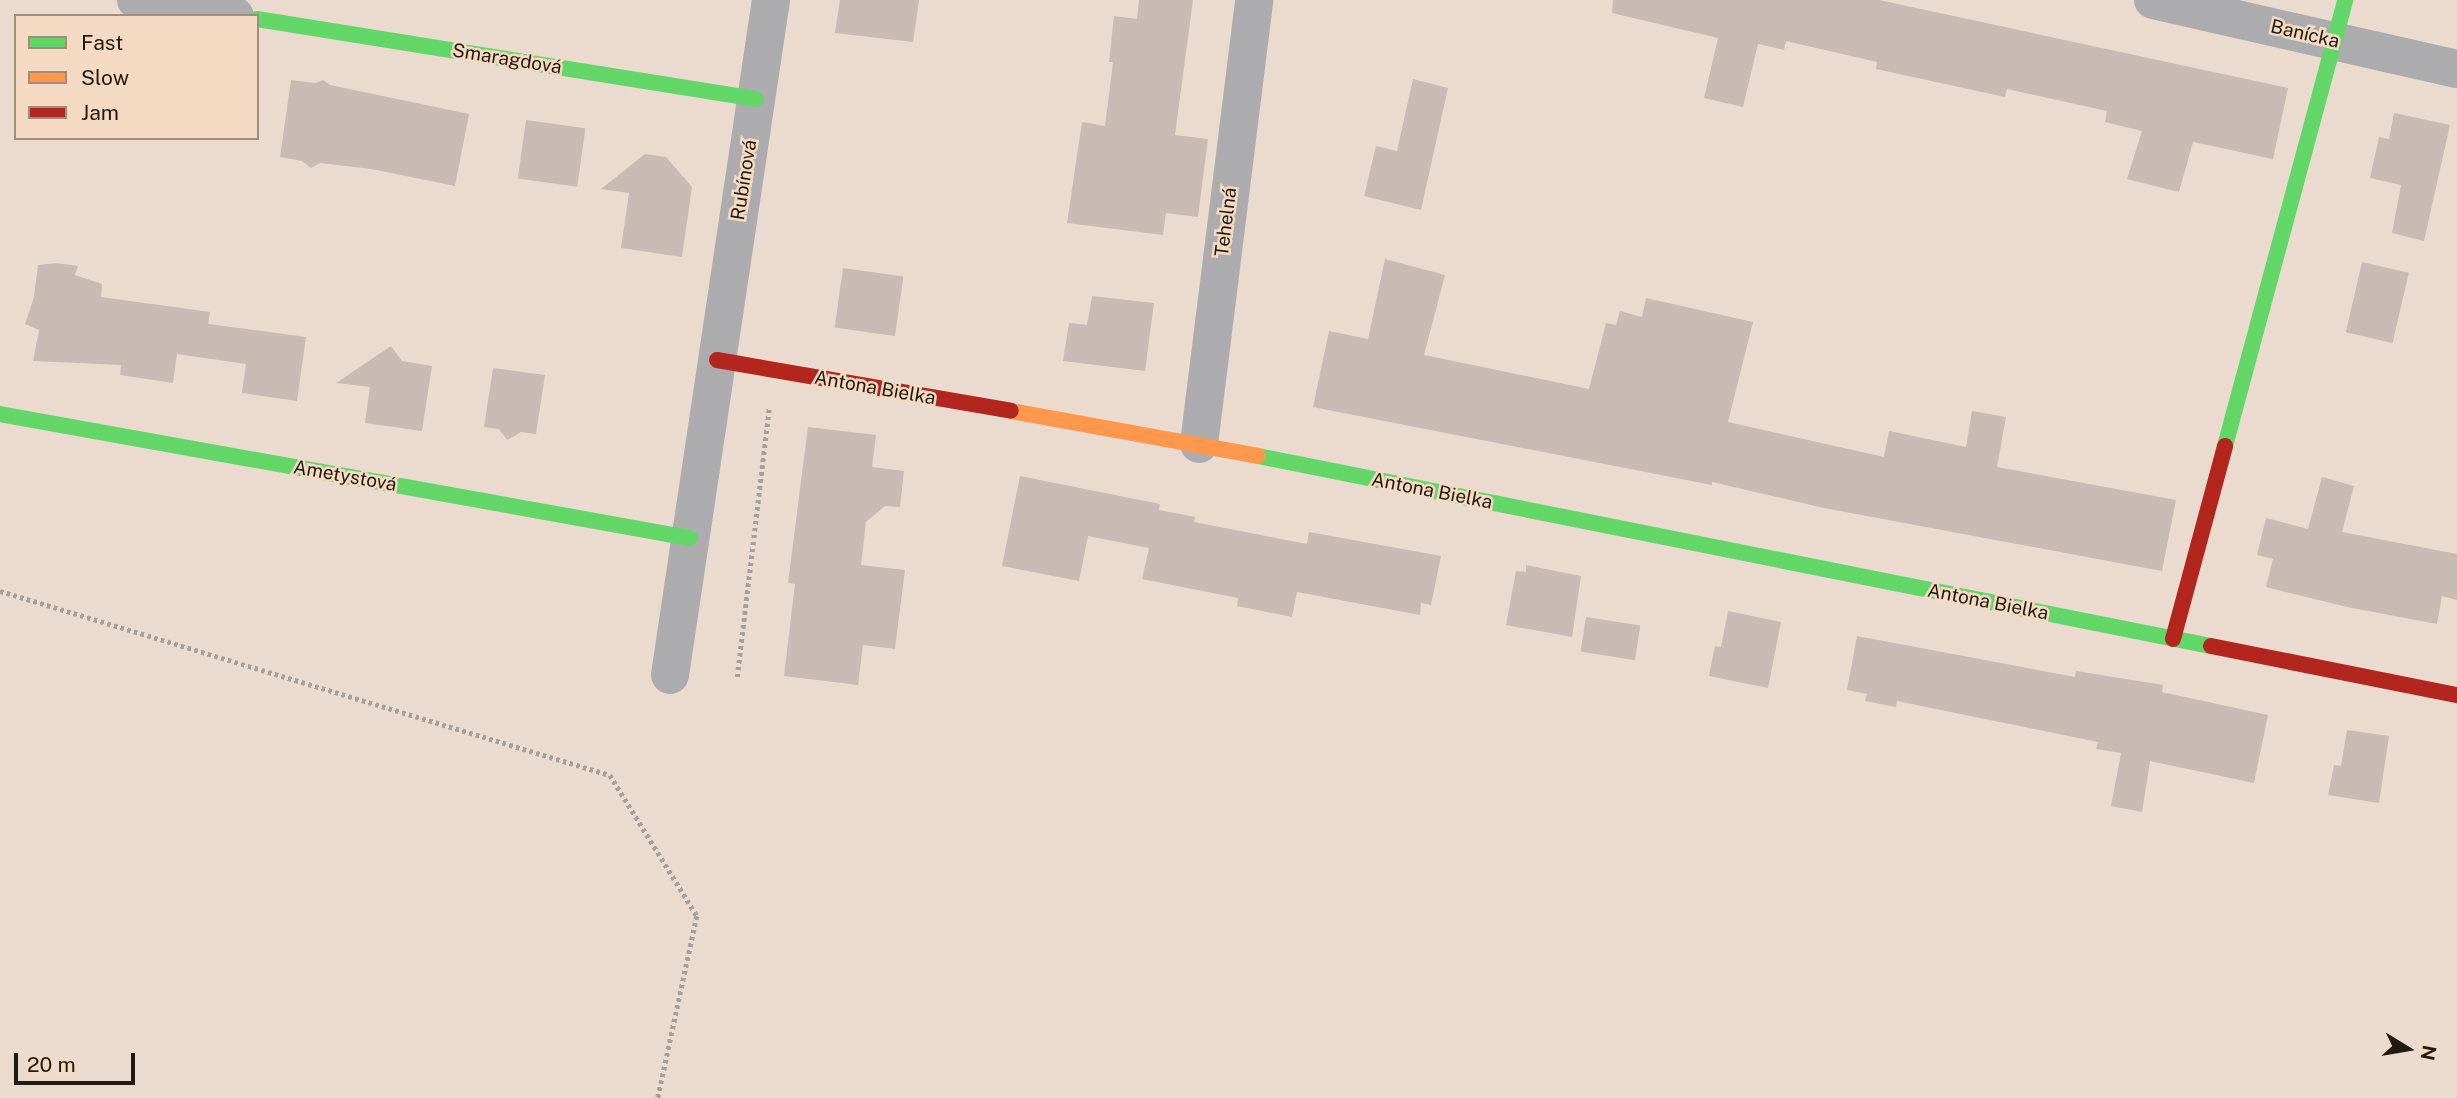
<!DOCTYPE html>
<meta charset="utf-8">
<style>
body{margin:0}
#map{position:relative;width:2457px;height:1098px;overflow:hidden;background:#eadbce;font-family:"Public Sans",sans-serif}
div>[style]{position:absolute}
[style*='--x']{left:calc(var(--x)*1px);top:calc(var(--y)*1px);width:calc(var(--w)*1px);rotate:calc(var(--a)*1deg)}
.building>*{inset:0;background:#c8bbb3;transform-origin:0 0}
.path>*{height:4.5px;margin-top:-2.25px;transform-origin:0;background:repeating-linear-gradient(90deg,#a3a09e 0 3.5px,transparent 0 7px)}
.street>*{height:38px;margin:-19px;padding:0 19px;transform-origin:19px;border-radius:19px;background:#acabae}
.fast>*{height:16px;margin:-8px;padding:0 8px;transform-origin:8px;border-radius:8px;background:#63d668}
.slow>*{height:16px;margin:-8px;padding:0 8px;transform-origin:8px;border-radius:8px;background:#ff974d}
.jam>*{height:16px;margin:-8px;padding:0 8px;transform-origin:8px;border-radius:8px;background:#b3261e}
span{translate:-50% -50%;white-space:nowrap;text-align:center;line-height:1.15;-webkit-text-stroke:5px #f5dac3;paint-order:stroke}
.street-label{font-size:19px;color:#231911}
.legend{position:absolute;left:14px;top:14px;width:245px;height:126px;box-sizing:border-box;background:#f5dac3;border:2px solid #a18d7c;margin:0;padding:9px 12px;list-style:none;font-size:21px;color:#231911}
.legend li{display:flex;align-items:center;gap:14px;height:35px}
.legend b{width:35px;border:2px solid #a18d7c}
.north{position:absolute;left:2373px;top:1014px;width:70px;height:70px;-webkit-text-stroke:5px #f5dac3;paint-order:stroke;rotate:101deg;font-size:19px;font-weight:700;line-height:28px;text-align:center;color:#231911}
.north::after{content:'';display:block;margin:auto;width:24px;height:32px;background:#231911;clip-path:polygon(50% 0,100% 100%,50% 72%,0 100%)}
.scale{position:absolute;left:14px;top:1053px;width:121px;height:32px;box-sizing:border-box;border:4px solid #231911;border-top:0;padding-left:9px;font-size:21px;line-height:24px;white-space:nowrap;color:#231911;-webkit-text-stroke:5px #f5dac3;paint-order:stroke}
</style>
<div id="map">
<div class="building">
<i style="clip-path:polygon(840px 0,919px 0,913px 42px,835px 33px)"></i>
<i style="clip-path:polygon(1139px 0,1193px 0,1175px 135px,1208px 139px,1198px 217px,1166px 213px,1163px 235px,1067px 223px,1082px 122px,1105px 126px,1113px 62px,1109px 62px,1114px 16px,1137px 19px)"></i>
<i style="clip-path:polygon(1613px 0,1879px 0,2288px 88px,2273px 159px,2193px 142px,2179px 192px,2127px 179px,2142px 131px,2105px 122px,2107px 111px,2007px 89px,2005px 97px,1876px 69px,1877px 62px,1786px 41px,1784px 50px,1758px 44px,1743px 107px,1704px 98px,1718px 38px,1612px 13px)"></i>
<i style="clip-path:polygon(1413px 79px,1448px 88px,1421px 210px,1364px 196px,1376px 146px,1397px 151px)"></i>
<i style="clip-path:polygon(291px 80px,315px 83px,323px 80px,330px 85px,469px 114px,455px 186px,371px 169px,320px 163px,311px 168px,302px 161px,280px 157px)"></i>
<i style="clip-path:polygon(2394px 113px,2450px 125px,2424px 241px,2392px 233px,2401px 185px,2370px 178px,2379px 137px,2389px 139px)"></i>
<i style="left:526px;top:120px;width:60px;height:59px;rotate:8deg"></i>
<i style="clip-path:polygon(645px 154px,666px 157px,692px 187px,682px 257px,621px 248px,629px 193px,601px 189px)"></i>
<i style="clip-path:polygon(1385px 259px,1445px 275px,1424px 355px,1589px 389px,1606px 323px,1616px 325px,1620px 311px,1642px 317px,1646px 298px,1753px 322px,1728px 422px,1884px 457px,1889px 431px,1966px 447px,1972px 411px,2006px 417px,1997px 467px,2176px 500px,2162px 571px,1824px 508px,1712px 482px,1712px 485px,1313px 407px,1329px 331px,1368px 339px)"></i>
<i style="left:2362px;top:262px;width:48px;height:72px;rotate:13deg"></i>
<i style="clip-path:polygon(56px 263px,78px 266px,75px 275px,102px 284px,101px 297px,210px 312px,208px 324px,306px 337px,297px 401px,242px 393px,246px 364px,177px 354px,173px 383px,120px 375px,121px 365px,33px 361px,39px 330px,25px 324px,34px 297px,38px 265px)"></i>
<i style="left:843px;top:268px;width:61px;height:60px;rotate:8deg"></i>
<i style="clip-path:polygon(1092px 296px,1154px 303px,1145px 371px,1063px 361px,1069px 323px,1087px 325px)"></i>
<i style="clip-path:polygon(391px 346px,402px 361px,432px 366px,422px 431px,365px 423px,370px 387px,336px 383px)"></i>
<i style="clip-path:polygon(493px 368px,545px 375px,536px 434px,521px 432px,507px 440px,499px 429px,484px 427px)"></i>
<i style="clip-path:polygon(808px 427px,876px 435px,872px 467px,904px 471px,900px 507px,885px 506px,866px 522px,861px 565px,905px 570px,895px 649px,863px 645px,858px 685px,784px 676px,795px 584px,788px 583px)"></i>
<i style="clip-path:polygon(1020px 476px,1160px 504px,1159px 510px,1195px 517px,1194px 522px,1307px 544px,1309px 532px,1441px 556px,1431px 605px,1421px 603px,1420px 615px,1297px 592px,1292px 617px,1237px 606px,1238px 598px,1142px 579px,1149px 548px,1088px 536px,1079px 581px,1002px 566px)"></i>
<i style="clip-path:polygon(2322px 477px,2354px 486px,2342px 532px,2457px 554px,2457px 600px,2442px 596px,2437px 624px,2347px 607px,2266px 587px,2273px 559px,2257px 555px,2266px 518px,2308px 529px)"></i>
<i style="clip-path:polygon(1526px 565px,1581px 576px,1572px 637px,1506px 625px,1516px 571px,1526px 572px)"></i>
<i style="clip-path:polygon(1728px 611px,1781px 622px,1768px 688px,1709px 676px,1715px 646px,1721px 647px)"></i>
<i style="left:1586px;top:617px;width:55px;height:35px;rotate:9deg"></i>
<i style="clip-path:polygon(1857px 636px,2075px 677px,2076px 671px,2163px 685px,2162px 692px,2268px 715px,2254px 783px,2150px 761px,2142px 812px,2111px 806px,2121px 753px,2096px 749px,2098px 742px,1897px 701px,1896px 707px,1865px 701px,1867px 694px,1847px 690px)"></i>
<i style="clip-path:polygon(2347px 730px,2389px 736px,2379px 803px,2328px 795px,2334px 765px,2341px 766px)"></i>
</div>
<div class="path">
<i style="--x:0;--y:591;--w:637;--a:16.79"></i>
<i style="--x:610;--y:775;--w:166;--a:58.3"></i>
<i style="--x:697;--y:916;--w:186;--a:102.1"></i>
<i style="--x:737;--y:677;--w:270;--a:-83.2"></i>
</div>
<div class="street">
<i style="--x:136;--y:0;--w:100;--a:9.2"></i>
<i style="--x:2153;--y:0;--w:312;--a:12.8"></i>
<i style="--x:1199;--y:444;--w:447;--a:-82.9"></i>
<i style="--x:670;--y:675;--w:683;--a:-81.49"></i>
</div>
<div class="fast">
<i style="--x:257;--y:19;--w:505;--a:9.11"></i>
<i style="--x:0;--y:414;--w:701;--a:10.19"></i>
<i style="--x:2225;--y:446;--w:462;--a:-74.9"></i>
<i style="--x:1258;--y:456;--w:972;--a:11.28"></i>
</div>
<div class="slow">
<i style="--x:1011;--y:411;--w:251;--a:10.3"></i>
</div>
<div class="jam">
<i style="--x:717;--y:360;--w:298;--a:9.8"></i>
<i style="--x:2173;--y:639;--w:200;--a:-74.9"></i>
<i style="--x:2211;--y:646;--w:251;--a:11.3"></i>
</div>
<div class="street-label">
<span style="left:2305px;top:34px;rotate:13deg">Banícka</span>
<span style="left:507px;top:59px;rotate:9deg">Smaragdová</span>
<span style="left:744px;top:180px;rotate:-81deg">Rubínová</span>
<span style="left:1226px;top:222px;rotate:-83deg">Tehelná</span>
<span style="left:875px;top:388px;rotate:10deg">Antona Bielka</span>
<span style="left:345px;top:476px;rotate:10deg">Ametystová</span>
<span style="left:1432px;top:491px;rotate:11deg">Antona Bielka</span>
<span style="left:1988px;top:602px;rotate:11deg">Antona Bielka</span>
</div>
<ul class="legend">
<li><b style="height:9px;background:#63d668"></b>Fast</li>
<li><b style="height:9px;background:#ff974d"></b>Slow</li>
<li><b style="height:9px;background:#b3261e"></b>Jam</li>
</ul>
<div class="north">N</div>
<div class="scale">20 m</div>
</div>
